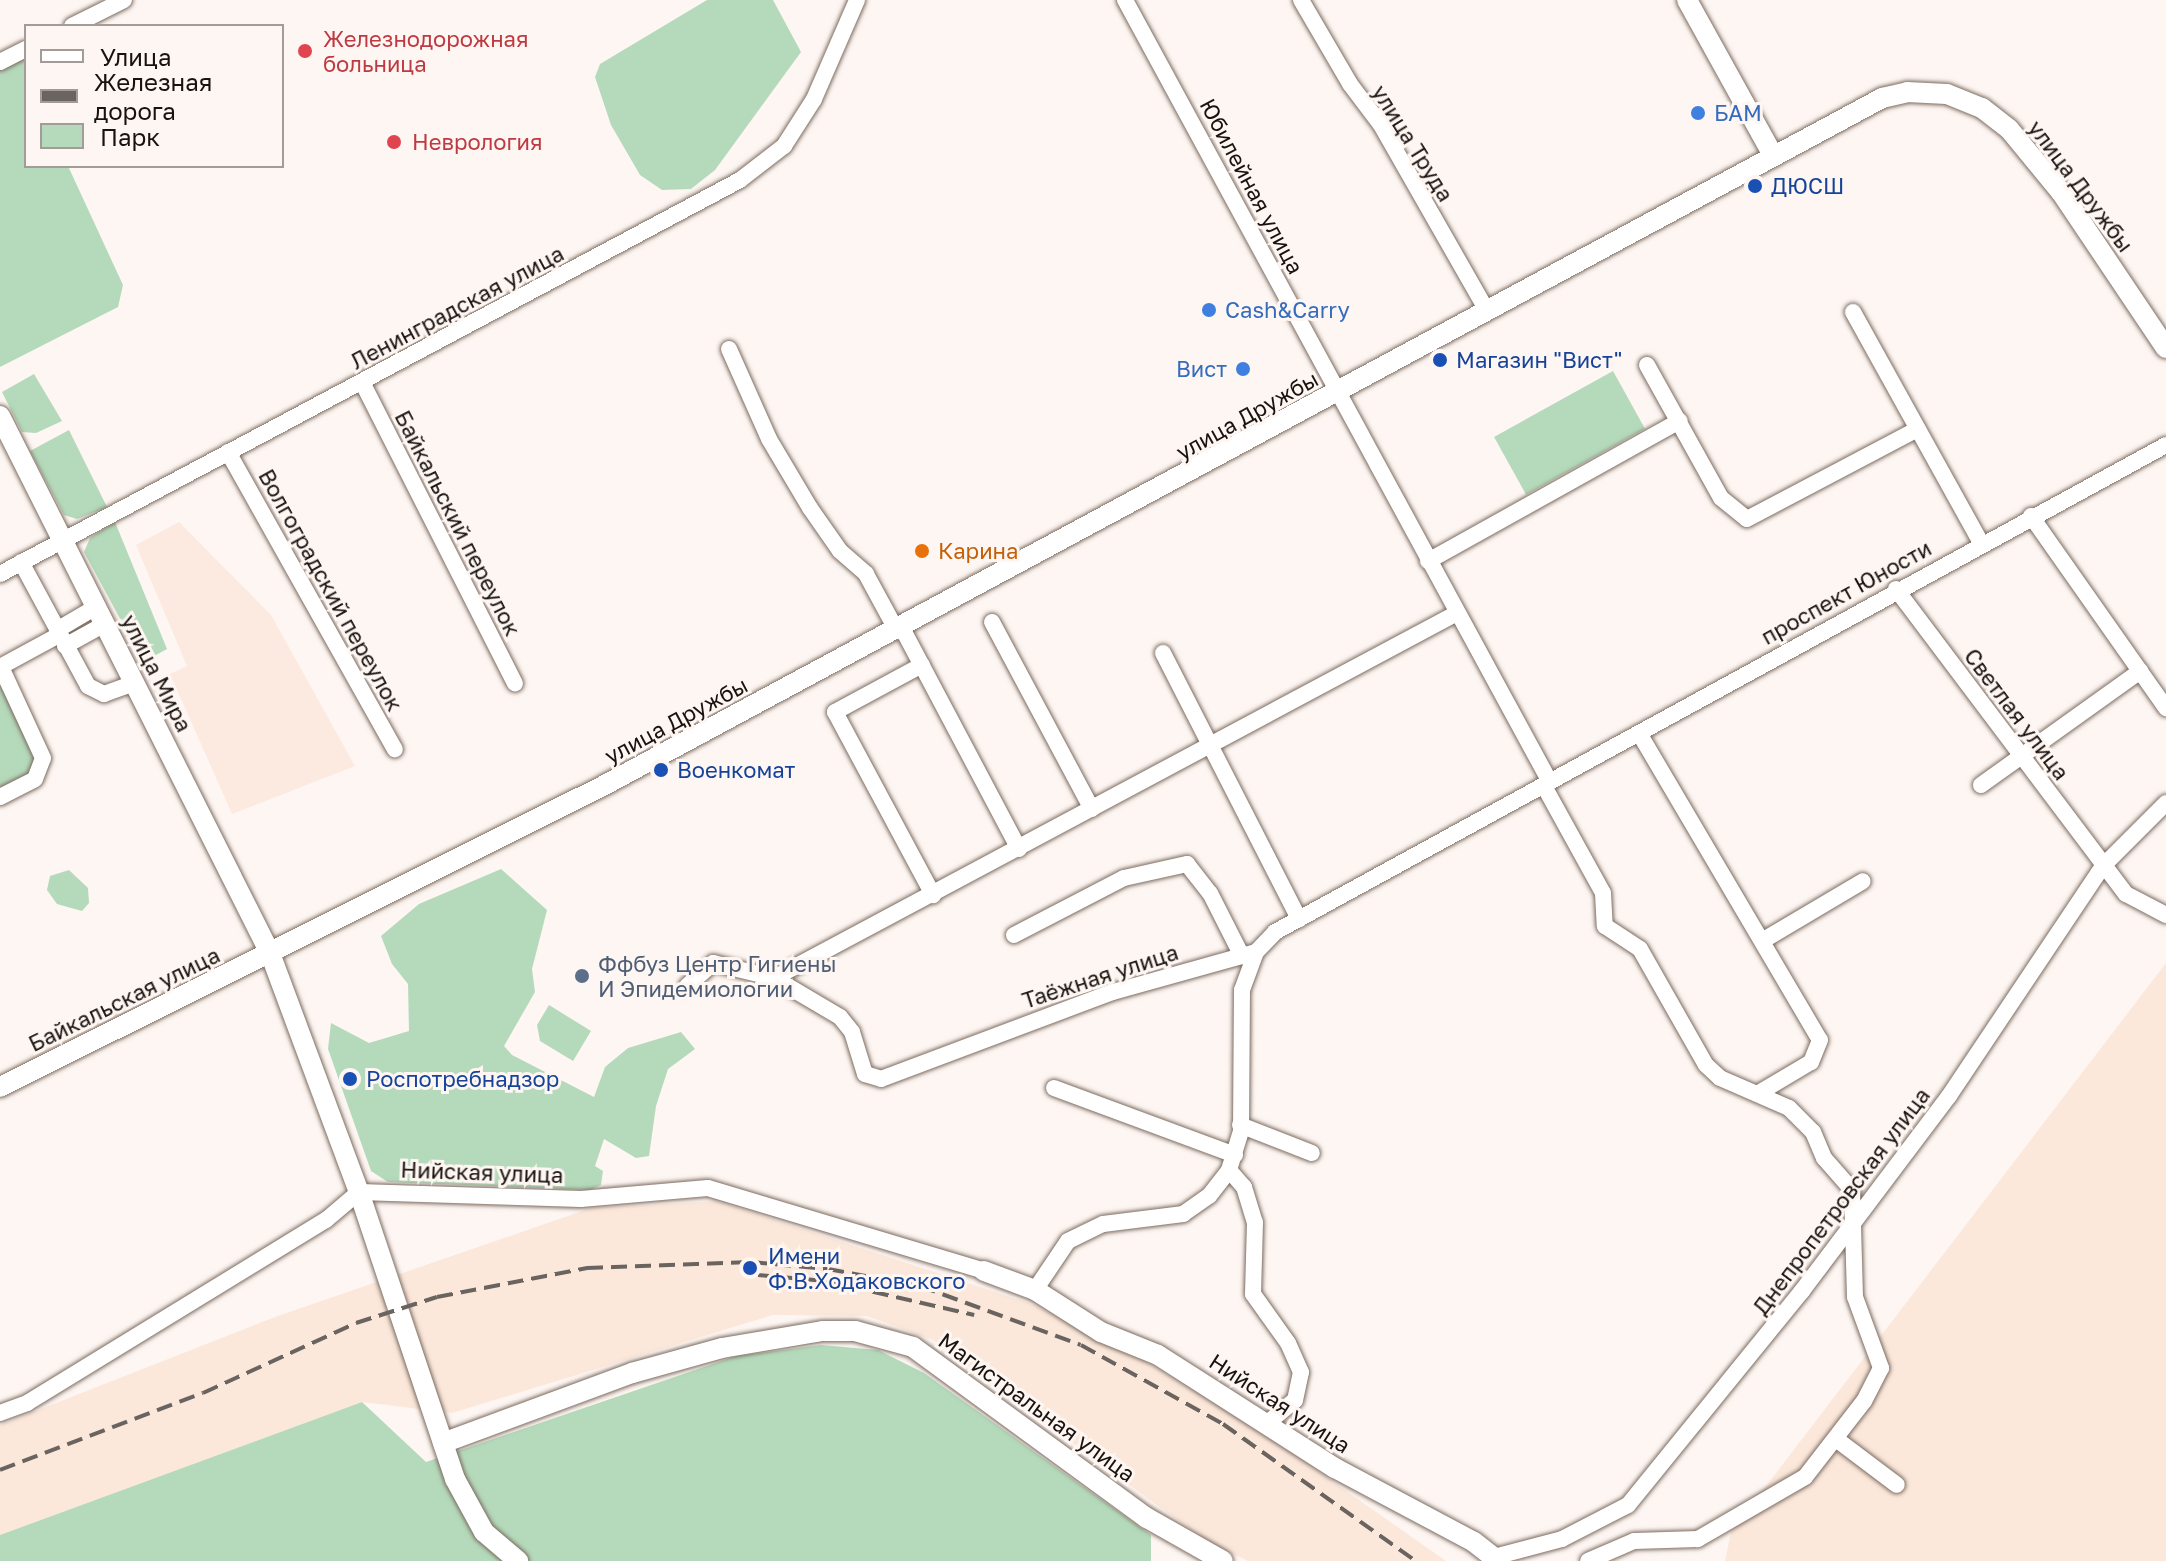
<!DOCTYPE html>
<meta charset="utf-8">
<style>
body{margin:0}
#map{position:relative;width:2166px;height:1561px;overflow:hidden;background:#fef6f2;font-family:"Golos Text",sans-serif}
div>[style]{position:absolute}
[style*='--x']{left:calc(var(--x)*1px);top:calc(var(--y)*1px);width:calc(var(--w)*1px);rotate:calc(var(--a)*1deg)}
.built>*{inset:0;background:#fce8db}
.education>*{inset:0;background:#fceae0}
.green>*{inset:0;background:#b5dabb;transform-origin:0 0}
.roads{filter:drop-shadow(0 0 2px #7b6b60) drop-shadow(0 0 2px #7b6b60)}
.minor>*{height:16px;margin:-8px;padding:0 8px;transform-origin:8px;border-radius:8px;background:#fff}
.tertiary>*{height:20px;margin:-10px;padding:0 10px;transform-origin:10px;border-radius:10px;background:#fff}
.rail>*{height:4px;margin-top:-2px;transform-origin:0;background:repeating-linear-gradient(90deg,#6a6460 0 16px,transparent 0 24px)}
.dots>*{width:22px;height:22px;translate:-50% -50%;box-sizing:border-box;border:4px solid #fef6f2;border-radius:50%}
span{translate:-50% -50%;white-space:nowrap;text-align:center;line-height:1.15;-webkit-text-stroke:6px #fef6f2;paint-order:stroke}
.health-label{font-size:22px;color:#be3a42}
.left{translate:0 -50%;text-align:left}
.shop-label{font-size:22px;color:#366cbe}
.right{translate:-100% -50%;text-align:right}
.street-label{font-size:22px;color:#19130f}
.transit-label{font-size:22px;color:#164399}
.food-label{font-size:22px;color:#c56008}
.service-label{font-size:22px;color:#4e5e75}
.legend{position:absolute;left:24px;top:24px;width:260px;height:144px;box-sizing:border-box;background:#fef6f2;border:2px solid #a29b97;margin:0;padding:10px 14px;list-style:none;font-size:24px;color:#19130f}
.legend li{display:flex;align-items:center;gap:16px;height:40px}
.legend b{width:40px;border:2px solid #a29b97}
</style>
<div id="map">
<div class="built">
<i style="clip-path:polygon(2166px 963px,2166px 1561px,1725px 1561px,1731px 1532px)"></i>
<i style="clip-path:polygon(717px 1201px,1029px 1303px,1135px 1355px,1278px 1443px,1446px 1561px,1248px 1561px,1212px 1544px,1154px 1503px,933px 1340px,867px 1316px,773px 1315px,452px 1413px,362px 1402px,0 1535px,0 1425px,275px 1317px,591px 1208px)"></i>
</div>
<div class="education">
<i style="clip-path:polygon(179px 522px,271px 615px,355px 766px,232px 814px,170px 674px,187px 666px,136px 545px)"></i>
</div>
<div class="green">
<i style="clip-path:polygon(707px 0,773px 0,801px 52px,715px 170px,691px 189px,662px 190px,640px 175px,611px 125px,595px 77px,600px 64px)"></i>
<i style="clip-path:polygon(26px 56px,26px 166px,68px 166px,123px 285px,118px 307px,0 367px,0 69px)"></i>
<i style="left:1613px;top:371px;width:66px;height:136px;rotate:61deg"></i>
<i style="clip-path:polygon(34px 374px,62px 421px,36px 433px,22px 432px,2px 392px)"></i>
<i style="clip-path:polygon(69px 430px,107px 507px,77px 519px,64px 515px,30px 451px)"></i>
<i style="clip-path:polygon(115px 522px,167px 649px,156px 655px,137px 650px,84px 552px,90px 538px)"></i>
<i style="clip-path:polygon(0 684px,36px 756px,31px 774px,0 791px)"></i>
<i style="clip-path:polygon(501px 869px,547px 910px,532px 969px,535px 992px,504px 1046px,512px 1055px,594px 1097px,605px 1067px,628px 1048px,681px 1032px,695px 1049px,668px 1069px,656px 1106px,649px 1156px,636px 1158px,604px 1139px,595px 1166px,603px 1171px,601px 1185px,590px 1190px,388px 1182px,371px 1171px,328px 1049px,331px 1023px,369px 1043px,409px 1031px,408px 984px,392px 964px,381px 936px,419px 904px)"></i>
<i style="clip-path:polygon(69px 870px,88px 888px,89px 903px,82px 911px,57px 904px,47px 890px,50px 876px)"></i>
<i style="clip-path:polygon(549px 1005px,591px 1031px,573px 1061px,540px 1041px,537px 1025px)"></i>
<i style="clip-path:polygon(821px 1345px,878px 1350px,924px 1373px,1151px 1535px,1151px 1561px,0 1561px,0 1535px,362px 1402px,426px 1462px,736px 1356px)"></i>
</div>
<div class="roads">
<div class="minor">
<i style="--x:1125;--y:0;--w:890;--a:61.48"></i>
<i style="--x:1301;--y:0;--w:97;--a:59.7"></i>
<i style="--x:1350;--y:84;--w:51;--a:52.9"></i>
<i style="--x:1381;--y:125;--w:214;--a:60.3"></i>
<i style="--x:72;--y:26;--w:58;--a:-26.6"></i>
<i style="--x:0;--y:62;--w:29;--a:-27"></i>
<i style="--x:1853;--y:312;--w:264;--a:61"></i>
<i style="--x:729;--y:349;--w:98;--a:66"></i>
<i style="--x:769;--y:439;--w:80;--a:59.3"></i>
<i style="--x:810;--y:508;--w:52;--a:55.1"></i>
<i style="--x:840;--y:551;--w:35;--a:41"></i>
<i style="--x:866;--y:574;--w:65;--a:61.5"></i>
<i style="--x:1647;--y:365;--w:152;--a:60.9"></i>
<i style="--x:1721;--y:498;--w:33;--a:39"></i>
<i style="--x:1747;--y:519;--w:193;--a:-27.8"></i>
<i style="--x:362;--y:382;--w:338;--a:63.1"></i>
<i style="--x:228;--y:452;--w:341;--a:60.7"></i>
<i style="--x:2031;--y:516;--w:235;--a:54.9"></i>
<i style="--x:1428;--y:561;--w:288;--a:-29.1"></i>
<i style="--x:21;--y:562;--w:141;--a:61.6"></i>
<i style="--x:88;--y:686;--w:18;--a:27"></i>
<i style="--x:104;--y:694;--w:33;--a:-20"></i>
<i style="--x:0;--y:574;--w:838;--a:-28.03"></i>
<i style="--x:740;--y:180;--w:56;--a:-37.7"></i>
<i style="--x:784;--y:146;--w:56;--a:-57.4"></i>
<i style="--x:814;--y:99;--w:108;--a:-66.5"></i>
<i style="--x:1896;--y:589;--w:382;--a:53"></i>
<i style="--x:2126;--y:894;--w:45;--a:27.7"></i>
<i style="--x:992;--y:622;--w:212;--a:61.9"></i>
<i style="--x:902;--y:628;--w:250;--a:62.1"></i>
<i style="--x:57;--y:630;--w:45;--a:-30.5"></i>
<i style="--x:65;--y:646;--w:46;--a:-28.8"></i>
<i style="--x:1163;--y:653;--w:299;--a:62.9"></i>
<i style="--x:922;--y:665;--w:99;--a:151.6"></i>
<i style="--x:835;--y:712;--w:208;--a:61.8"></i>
<i style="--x:0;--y:667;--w:67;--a:-28.5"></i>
<i style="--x:1639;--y:733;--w:356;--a:59.5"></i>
<i style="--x:1820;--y:1040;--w:24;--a:112"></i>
<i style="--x:1811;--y:1062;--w:61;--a:149.2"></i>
<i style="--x:1981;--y:785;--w:196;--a:-35.6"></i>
<i style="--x:1544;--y:786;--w:122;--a:61.1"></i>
<i style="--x:1603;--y:893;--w:33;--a:87"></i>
<i style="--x:1605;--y:926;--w:42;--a:33.3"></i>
<i style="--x:1640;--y:949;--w:133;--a:60.4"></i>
<i style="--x:1706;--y:1065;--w:19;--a:43"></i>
<i style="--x:1720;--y:1078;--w:75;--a:23.5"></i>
<i style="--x:1789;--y:1108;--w:34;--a:45"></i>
<i style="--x:1813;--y:1132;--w:28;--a:67"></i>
<i style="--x:1824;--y:1158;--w:43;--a:48.8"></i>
<i style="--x:1852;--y:1190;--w:107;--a:88.4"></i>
<i style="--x:1855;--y:1297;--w:76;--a:69.9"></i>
<i style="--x:1881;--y:1368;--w:37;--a:117"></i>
<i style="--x:1864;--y:1401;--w:96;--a:127.8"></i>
<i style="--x:1805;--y:1477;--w:124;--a:149.9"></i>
<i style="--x:1698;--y:1539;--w:64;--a:178.2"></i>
<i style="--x:1634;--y:1541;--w:50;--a:156.5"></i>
<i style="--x:0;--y:797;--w:39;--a:-27"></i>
<i style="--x:35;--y:779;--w:22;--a:-69"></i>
<i style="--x:43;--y:758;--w:100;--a:-114.8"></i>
<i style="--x:1014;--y:935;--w:124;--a:-27.4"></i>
<i style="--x:1124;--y:878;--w:65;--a:-12.5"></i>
<i style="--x:1187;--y:864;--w:37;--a:52"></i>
<i style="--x:1210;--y:893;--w:71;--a:63.1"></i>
<i style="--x:1762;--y:941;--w:117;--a:-30.7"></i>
<i style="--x:774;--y:978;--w:774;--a:-28.12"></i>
<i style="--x:687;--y:986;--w:35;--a:-41"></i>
<i style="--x:713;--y:963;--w:63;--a:13.8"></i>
<i style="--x:774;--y:978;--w:77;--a:30.6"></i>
<i style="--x:840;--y:1017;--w:19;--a:51"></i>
<i style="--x:852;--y:1032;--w:44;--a:72.8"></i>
<i style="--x:865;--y:1074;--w:17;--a:17"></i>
<i style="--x:881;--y:1079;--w:248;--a:-20.6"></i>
<i style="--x:1113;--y:992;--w:148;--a:-15.6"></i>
<i style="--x:1054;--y:1088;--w:193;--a:20.3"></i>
<i style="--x:1240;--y:1125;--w:77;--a:21.3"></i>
<i style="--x:1229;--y:1170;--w:23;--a:49"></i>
<i style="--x:1244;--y:1187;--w:37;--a:73"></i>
<i style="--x:1255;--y:1222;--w:72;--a:91.6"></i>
<i style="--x:1253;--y:1294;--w:60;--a:54.5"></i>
<i style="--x:1288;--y:1343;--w:32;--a:66"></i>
<i style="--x:1301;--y:1372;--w:29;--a:102"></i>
<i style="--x:1295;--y:1400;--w:38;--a:140"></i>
<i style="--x:1035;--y:1290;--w:59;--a:-56"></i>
<i style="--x:1068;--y:1241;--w:39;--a:-26"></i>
<i style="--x:1103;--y:1224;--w:81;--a:-7.1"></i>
<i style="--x:1183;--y:1214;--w:32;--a:-35"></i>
<i style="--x:1209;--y:1196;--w:33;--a:-52"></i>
<i style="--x:1229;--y:1170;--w:41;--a:-72.9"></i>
<i style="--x:1241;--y:1131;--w:141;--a:-89.6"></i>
<i style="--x:1242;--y:990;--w:40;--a:-69.8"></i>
<i style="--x:1256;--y:952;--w:28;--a:-46"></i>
<i style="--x:1275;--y:932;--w:1015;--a:-28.66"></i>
<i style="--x:0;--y:1413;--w:29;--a:-20"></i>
<i style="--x:27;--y:1403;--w:351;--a:-31.5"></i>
<i style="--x:326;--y:1220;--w:43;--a:-40.3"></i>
<i style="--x:359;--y:1192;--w:222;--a:1.8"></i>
<i style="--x:581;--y:1199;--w:127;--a:-5"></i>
<i style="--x:708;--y:1188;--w:288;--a:16.7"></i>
<i style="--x:1836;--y:1439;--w:76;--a:37"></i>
<i style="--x:1494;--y:1557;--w:70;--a:-14.8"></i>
<i style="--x:1562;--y:1539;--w:74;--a:-27.3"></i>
<i style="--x:1628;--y:1505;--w:276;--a:-50.9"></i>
<i style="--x:1802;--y:1291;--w:244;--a:-53"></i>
<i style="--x:1949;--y:1096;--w:277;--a:-56.2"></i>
<i style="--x:2103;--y:866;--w:89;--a:-45"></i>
</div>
<div class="tertiary">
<i style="--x:1687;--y:0;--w:177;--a:61"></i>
<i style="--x:0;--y:416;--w:601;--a:63.31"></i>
<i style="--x:270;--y:953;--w:255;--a:69.6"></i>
<i style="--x:359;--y:1192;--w:303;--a:71.5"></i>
<i style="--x:455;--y:1479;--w:60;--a:61.3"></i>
<i style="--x:484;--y:1532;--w:45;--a:40.5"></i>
<i style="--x:0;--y:1087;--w:672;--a:-26.53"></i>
<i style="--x:601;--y:787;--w:1455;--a:-28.27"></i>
<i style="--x:1882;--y:98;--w:26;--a:-13"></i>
<i style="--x:1907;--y:92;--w:40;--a:2.9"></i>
<i style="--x:1947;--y:94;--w:38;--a:22"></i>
<i style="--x:1982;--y:108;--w:34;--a:38"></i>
<i style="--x:2009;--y:129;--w:82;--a:50.5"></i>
<i style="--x:2061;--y:192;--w:188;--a:56.1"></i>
<i style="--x:984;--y:1271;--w:54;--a:20.4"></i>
<i style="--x:1035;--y:1290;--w:78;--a:32.5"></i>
<i style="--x:1101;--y:1332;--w:61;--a:22"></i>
<i style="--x:1158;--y:1355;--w:210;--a:32.6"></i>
<i style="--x:1335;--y:1468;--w:157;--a:28"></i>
<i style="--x:1474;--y:1542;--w:31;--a:38"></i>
<i style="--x:443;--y:1443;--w:202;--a:-20.3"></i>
<i style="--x:632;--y:1373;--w:93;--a:-15.5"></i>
<i style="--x:722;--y:1348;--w:102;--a:-9.6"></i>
<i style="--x:823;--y:1331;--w:32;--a:0"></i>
<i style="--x:855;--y:1331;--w:60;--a:15.4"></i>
<i style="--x:913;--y:1347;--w:290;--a:36.2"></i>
<i style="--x:1147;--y:1518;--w:87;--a:29.5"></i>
</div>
</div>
<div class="rail">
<i style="--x:758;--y:1275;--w:68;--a:5"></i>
<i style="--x:826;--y:1281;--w:152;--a:12.9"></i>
<i style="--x:0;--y:1470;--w:217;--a:-20.8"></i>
<i style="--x:203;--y:1393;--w:168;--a:-24.6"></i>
<i style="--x:356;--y:1323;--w:85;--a:-17.8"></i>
<i style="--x:437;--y:1297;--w:153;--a:-10.9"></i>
<i style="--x:587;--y:1268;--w:164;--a:-2.1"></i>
<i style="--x:751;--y:1262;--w:77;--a:5.2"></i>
<i style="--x:828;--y:1269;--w:94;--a:10.5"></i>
<i style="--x:920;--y:1286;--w:171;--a:20.1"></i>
<i style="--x:1081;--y:1345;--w:162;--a:29.1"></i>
<i style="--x:1223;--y:1424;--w:237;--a:35.4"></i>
</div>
<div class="dots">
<i style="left:305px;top:51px;background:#e0444e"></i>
<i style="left:1698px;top:113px;background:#3f7fe0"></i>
<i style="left:394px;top:142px;background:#e0444e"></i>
<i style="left:1755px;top:186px;background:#1a4fb4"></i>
<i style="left:1209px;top:310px;background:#3f7fe0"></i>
<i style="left:1440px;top:360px;background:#1a4fb4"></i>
<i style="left:1243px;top:369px;background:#3f7fe0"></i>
<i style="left:922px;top:551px;background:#e8710a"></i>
<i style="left:661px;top:770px;background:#1a4fb4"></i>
<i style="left:582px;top:976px;background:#5c6f8a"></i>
<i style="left:350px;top:1079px;background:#1a4fb4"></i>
<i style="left:750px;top:1268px;background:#1a4fb4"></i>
</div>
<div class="health-label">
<span class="left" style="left:323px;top:51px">Железнодорожная<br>больница</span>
<span class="left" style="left:412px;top:142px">Неврология</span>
</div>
<div class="shop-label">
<span class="left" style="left:1714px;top:113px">БАМ</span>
<span class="left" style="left:1225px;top:310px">Cash&amp;Carry</span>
<span class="right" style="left:1227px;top:369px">Вист</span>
</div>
<div class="street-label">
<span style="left:1413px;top:143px;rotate:58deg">улица Труда</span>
<span style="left:1252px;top:186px;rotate:62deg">Юбилейная улица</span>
<span style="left:2081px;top:186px;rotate:53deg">улица Дружбы</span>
<span style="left:457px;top:307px;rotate:-28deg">Ленинградская улица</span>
<span style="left:1247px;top:415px;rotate:-29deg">улица Дружбы</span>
<span style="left:458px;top:523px;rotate:63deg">Байкальский переулок</span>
<span style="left:331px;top:590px;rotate:61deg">Волгоградский переулок</span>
<span style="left:1846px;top:592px;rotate:-29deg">проспект Юности</span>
<span style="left:157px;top:673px;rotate:63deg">улица Мира</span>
<span style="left:2017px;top:714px;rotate:53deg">Светлая улица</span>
<span style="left:676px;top:720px;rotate:-28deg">улица Дружбы</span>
<span style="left:1100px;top:976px;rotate:-18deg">Таёжная улица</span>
<span style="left:124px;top:999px;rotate:-26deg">Байкальская улица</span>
<span style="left:482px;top:1172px;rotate:2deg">Нийская улица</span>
<span style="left:1841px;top:1201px;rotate:-53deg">Днепропетровская улица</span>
<span style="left:1280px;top:1403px;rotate:33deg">Нийская улица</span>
<span style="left:1037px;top:1407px;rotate:36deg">Магистральная улица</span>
</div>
<div class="transit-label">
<span class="left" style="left:1771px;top:186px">ДЮСШ</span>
<span class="left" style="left:1456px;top:360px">Магазин "Вист"</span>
<span class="left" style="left:677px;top:770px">Военкомат</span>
<span class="left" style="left:366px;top:1079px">Роспотребнадзор</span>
<span class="left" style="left:768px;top:1268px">Имени<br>Ф.В.Ходаковского</span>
</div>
<div class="food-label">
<span class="left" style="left:938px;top:551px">Карина</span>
</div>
<div class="service-label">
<span class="left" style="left:598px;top:976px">Ффбуз Центр Гигиены<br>И Эпидемиологии</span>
</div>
<ul class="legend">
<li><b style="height:10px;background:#fff"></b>Улица</li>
<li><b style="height:10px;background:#6a6460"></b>Железная дорога</li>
<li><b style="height:22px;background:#b5dabb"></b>Парк</li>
</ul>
</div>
